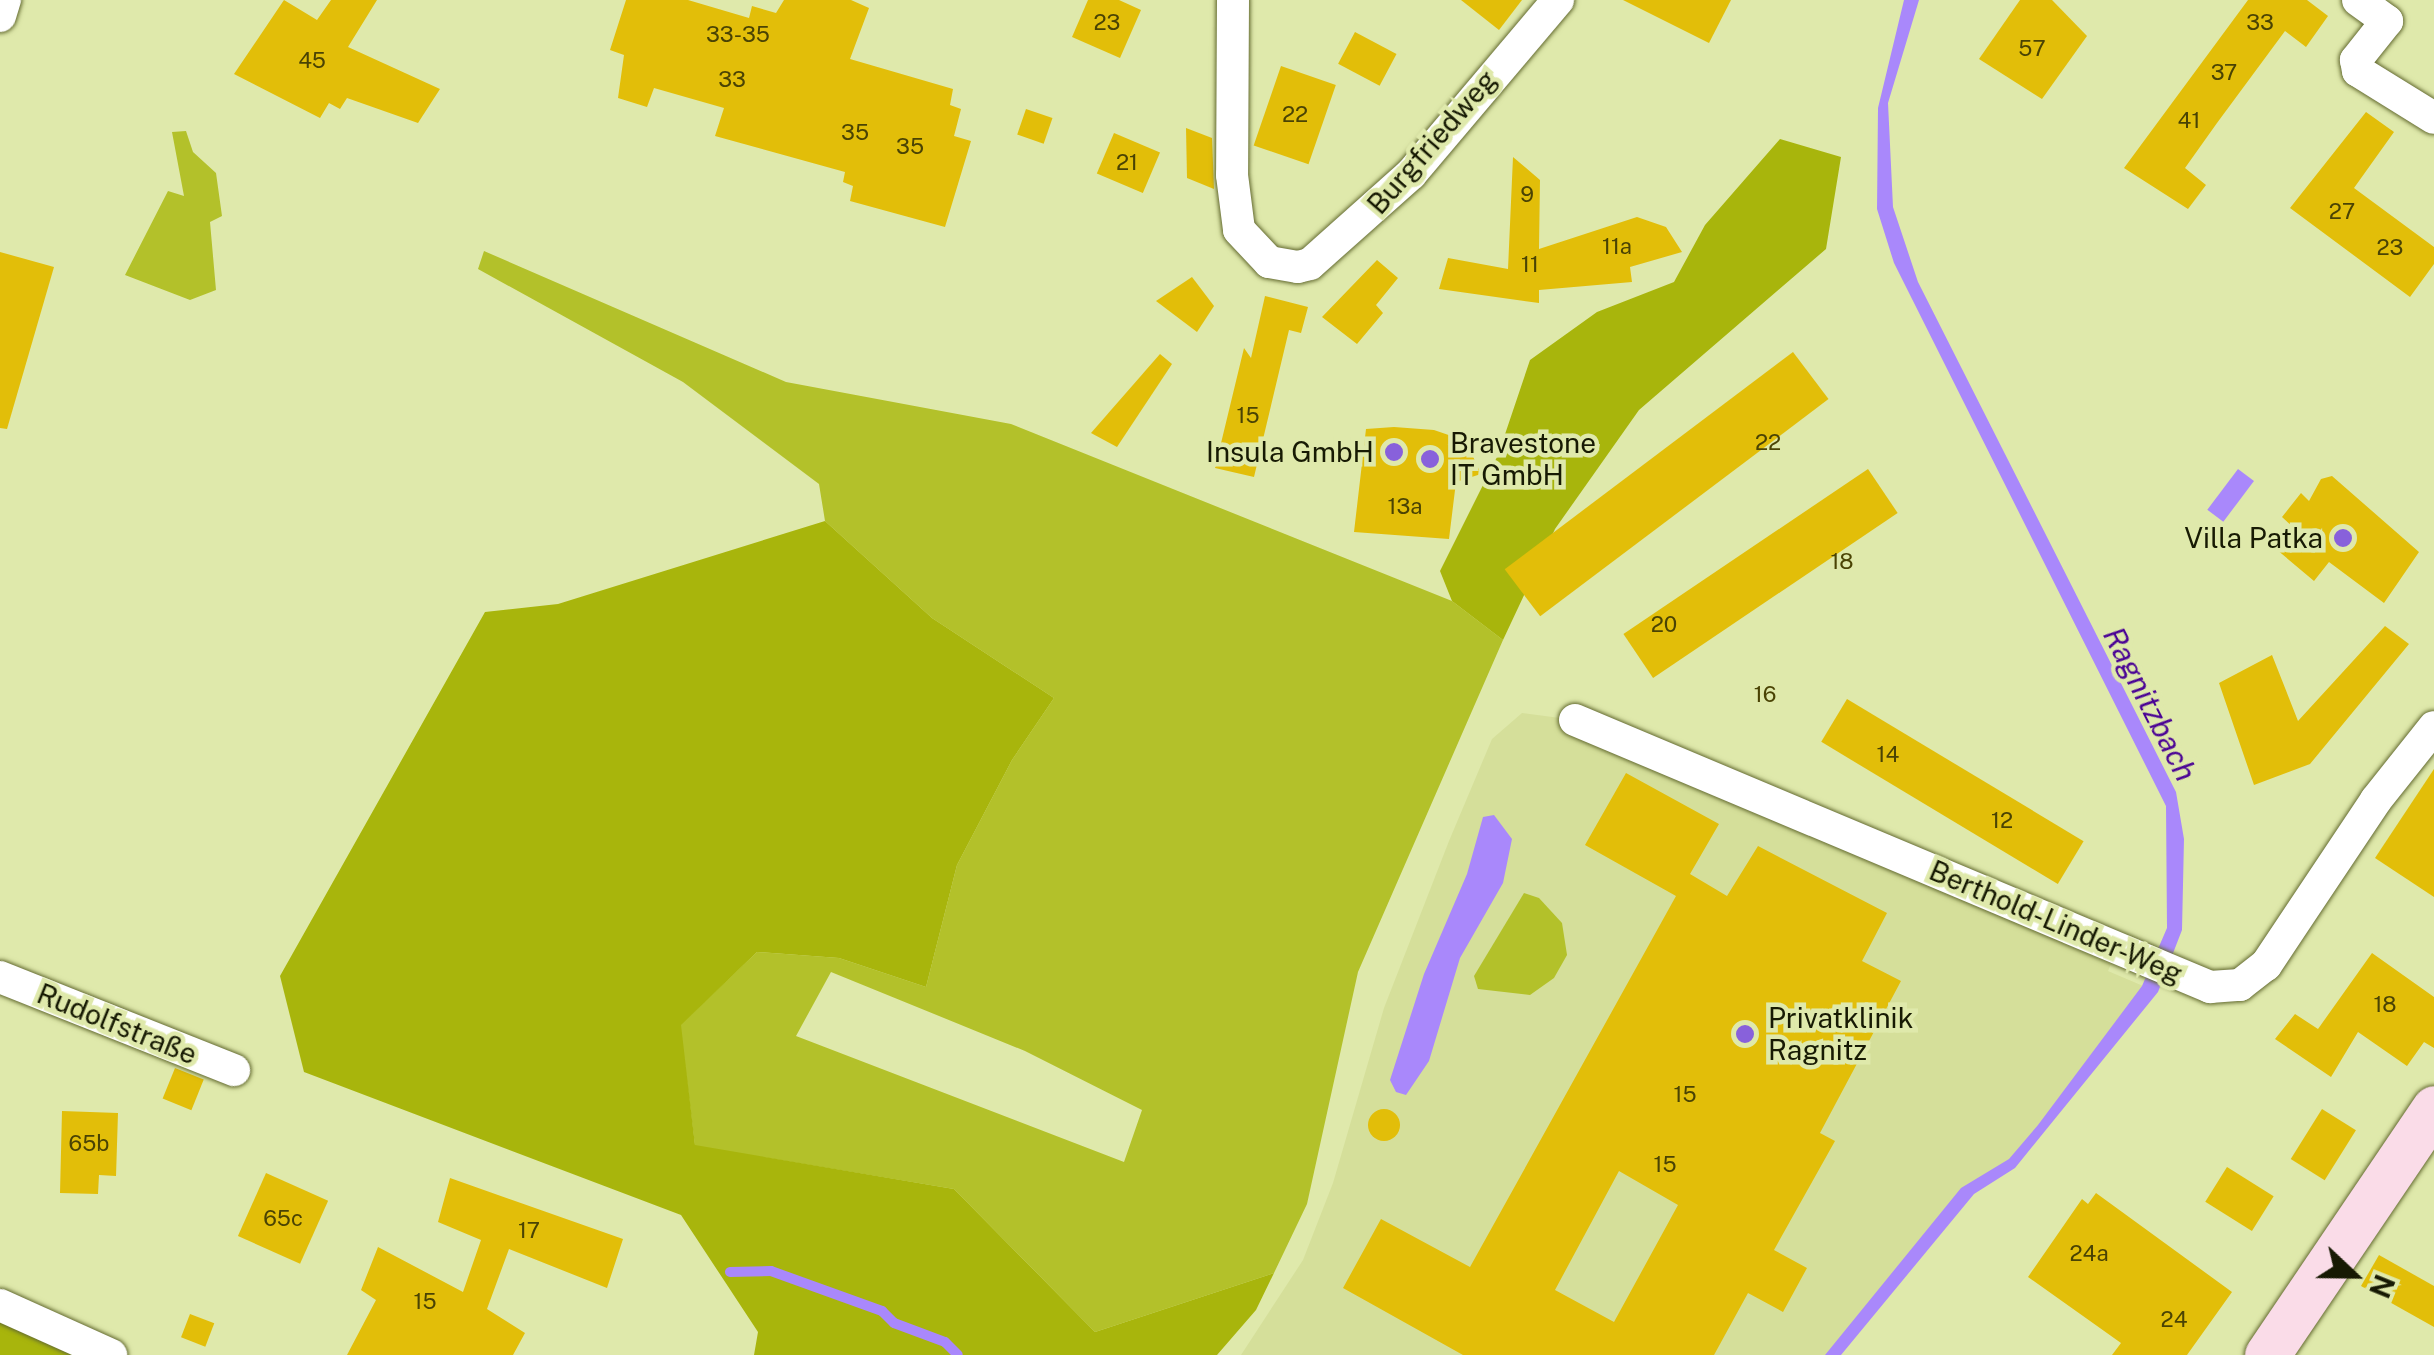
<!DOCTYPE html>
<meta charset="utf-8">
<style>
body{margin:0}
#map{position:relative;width:2434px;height:1355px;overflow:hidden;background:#dfe9ab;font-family:"Public Sans",sans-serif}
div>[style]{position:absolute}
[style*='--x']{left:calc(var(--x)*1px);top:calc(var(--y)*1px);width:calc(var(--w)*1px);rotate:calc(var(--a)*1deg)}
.built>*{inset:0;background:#d5df9a}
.green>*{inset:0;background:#b3c12a}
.forest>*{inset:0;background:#a8b50c}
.water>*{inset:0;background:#a988fb;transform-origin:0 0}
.stream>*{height:10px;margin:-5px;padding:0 5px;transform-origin:5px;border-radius:5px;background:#a988fb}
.building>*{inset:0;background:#e2be09;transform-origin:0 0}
.round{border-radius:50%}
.roads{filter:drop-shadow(0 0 2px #646b31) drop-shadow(0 0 2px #646b31)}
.street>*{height:32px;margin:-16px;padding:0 16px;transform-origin:16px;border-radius:16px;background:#fff}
.secondary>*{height:45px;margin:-22.5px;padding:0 22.5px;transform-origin:22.5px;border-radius:22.5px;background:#fadce8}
.dots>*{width:28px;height:28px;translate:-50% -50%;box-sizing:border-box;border:5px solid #dfe9ab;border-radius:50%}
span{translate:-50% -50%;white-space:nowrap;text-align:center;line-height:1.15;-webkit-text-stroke:9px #dfe9ab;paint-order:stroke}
.number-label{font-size:22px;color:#4a4304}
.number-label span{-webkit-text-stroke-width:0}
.street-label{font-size:28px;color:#171a03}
.poi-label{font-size:28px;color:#171a03}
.left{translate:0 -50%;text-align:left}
.right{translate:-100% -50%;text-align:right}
.water-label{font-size:30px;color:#4a0395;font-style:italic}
.north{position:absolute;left:2304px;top:1225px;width:100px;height:100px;-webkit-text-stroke:8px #dfe9ab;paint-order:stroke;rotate:112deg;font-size:28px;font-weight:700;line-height:40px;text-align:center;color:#171a03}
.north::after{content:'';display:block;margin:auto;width:35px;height:45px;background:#171a03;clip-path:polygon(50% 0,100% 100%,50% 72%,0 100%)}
</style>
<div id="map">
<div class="built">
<i style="clip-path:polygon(1522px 713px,1575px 720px,1579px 734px,2111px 964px,2108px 971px,2148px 988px,2015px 1160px,1969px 1188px,1833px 1355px,1241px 1355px,1303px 1260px,1333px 1183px,1384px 1008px,1449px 841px,1492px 739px)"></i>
</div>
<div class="green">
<i style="clip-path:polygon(186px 131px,193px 152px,216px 173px,222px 216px,210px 222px,216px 290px,190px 300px,125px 275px,168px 191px,184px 196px,172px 132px)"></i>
<i style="clip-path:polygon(evenodd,484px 251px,786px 382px,1011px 424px,1452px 601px,1503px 640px,1358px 972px,1307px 1204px,1274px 1273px,1095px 1332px,954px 1189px,695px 1146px,680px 1025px,757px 952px,839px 958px,926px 987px,957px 865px,1012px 760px,1054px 698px,932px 618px,825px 521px,819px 484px,683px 382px,478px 269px,484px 251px,831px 972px,1025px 1051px,1142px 1110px,1124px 1162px,796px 1036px,831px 972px)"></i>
<i style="clip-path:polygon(1524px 893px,1539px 898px,1562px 923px,1567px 955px,1554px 978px,1530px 995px,1478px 989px,1474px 976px)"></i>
</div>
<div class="forest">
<i style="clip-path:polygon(1780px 139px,1841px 157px,1826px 249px,1639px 410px,1555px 529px,1503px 640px,1452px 601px,1440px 571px,1498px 455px,1530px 360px,1597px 312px,1674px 282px,1705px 225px)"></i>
<i style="clip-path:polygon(825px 521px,932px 618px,1054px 698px,1012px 760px,957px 865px,926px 987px,839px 958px,757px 952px,681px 1025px,695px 1145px,954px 1189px,1095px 1332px,1274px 1273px,1256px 1310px,1217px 1355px,754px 1355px,758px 1332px,681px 1215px,304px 1072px,280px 976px,485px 612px,558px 604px)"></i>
<i style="clip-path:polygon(0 1316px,83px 1355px,0 1355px)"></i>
</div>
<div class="water">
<i style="clip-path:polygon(1904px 0,1919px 0,1888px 103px,1893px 207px,1918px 282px,2176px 792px,2184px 839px,2182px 930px,2158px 992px,2015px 1168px,1974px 1194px,1841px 1355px,1825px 1355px,1961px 1188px,2009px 1159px,2038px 1125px,2142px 986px,2167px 928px,2166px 806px,1894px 263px,1877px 209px,1878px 108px)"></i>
<i style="left:2238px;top:469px;width:20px;height:51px;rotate:37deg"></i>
<i style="clip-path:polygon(1494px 815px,1512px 839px,1503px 883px,1460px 958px,1429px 1061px,1406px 1095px,1396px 1092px,1390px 1080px,1424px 974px,1467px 874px,1483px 817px)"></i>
</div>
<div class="stream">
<i style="--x:730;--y:1272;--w:41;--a:-1.4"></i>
<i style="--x:771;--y:1271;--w:118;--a:19.8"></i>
<i style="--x:882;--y:1311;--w:17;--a:45"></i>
<i style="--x:894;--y:1323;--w:54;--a:20.4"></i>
<i style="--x:945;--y:1342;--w:18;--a:45"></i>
</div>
<div class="building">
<i style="clip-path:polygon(284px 0,317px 20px,331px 0,377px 0,348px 47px,440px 89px,418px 123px,347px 98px,340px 109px,329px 103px,320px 118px,234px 74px)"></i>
<i style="clip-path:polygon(626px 0,688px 0,749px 18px,752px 6px,776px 13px,784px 0,851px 0,869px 8px,850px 59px,953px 89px,950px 105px,961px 109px,954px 136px,971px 141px,945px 227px,850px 201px,853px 186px,843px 182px,845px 172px,715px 136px,724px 108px,654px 88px,647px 107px,618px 98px,624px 55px,610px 50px)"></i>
<i style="clip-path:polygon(1088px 0,1119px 0,1141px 10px,1120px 58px,1072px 37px)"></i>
<i style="clip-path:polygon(1461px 0,1522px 0,1499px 30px)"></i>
<i style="clip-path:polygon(1623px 0,1731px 0,1709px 43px)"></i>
<i style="clip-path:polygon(2020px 0,2052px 0,2087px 36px,2042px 99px,1979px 59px)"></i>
<i style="clip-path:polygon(2248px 0,2307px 0,2328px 16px,2306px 47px,2285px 31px,2217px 123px,2185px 168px,2206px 185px,2188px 209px,2124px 168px)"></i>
<i style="left:1355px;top:32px;width:47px;height:36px;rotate:28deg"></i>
<i style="left:1281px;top:66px;width:58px;height:84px;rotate:19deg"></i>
<i style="left:1026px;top:109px;width:28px;height:27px;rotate:19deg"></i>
<i style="clip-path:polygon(2366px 112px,2394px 132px,2354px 188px,2434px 247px,2434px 264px,2410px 297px,2290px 208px)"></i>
<i style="clip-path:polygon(1186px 128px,1212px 138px,1214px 189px,1187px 178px)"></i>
<i style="left:1114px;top:133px;width:50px;height:44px;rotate:23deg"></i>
<i style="clip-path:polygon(1513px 157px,1540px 180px,1539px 249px,1637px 217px,1666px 227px,1682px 252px,1630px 267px,1632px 282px,1539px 290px,1539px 303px,1439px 289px,1448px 258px,1508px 269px)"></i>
<i style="clip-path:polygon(0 252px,54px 267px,7px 429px,0 428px)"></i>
<i style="clip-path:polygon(1377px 260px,1398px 278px,1376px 305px,1383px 313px,1357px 344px,1322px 317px)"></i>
<i style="clip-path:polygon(1192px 277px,1214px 306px,1197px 332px,1156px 301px)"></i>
<i style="clip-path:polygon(1265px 296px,1308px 307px,1301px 333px,1289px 330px,1254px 477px,1215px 468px,1244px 348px,1251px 358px)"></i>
<i style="left:1793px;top:352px;width:59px;height:361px;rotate:53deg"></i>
<i style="clip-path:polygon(1160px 354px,1172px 364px,1117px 447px,1091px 433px)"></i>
<i style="clip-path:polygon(1394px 427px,1434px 430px,1466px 441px,1481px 474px,1456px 482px,1449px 539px,1354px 532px,1366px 429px)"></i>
<i style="left:1868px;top:469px;width:53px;height:295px;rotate:56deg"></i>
<i style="clip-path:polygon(2332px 476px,2419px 552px,2384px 603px,2329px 562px,2314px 581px,2276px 549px,2293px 527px,2282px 517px,2301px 493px,2309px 501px,2321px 479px)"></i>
<i style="clip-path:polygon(2385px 626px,2409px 644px,2310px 764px,2254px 785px,2219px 683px,2272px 655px,2298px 721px)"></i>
<i style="left:1847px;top:699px;width:276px;height:50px;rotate:31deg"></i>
<i style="clip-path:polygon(2434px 769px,2434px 897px,2375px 858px)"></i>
<i style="clip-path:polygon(evenodd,1626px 773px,1719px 824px,1690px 874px,1727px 896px,1758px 846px,1887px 913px,1862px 961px,1901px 981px,1820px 1133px,1835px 1141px,1774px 1250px,1807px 1268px,1783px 1312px,1748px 1293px,1714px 1355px,1463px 1355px,1343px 1288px,1381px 1219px,1470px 1267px,1676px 896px,1585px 845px,1626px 773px,1619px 1171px,1678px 1205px,1614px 1322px,1555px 1290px,1619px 1171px)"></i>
<i style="clip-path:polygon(2372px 953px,2434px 997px,2434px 1048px,2424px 1042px,2407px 1066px,2358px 1032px,2331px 1077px,2275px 1039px,2295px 1014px,2318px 1029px)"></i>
<i style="left:175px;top:1068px;width:31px;height:33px;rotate:22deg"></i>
<i class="round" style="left:1368px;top:1109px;width:32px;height:32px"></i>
<i style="left:2322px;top:1109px;width:40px;height:59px;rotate:32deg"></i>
<i style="clip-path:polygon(62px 1111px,118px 1113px,116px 1176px,99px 1175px,98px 1194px,60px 1193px)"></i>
<i style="left:2227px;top:1167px;width:55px;height:41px;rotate:32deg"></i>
<i style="left:266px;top:1173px;width:68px;height:69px;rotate:24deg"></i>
<i style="clip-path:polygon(450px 1178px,623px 1239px,607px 1288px,509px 1249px,487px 1309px,525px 1333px,513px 1355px,347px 1355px,376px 1300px,361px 1290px,378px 1247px,463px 1292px,481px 1240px,438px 1222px)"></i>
<i style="clip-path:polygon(2096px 1193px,2232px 1292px,2187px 1355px,2112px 1355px,2121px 1343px,2028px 1277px,2082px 1199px,2088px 1204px)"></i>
<i style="clip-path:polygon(2379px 1255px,2434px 1286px,2434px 1327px,2361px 1286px)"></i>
<i style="left:190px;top:1314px;width:26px;height:25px;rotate:21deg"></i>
</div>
<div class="roads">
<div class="street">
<i style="--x:1233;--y:0;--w:175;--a:90.3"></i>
<i style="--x:1232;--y:175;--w:55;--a:82.7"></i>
<i style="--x:1239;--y:230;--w:44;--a:46.8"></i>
<i style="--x:1269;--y:262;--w:29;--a:10"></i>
<i style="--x:1298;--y:267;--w:12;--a:-14"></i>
<i style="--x:1310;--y:264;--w:135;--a:-41.7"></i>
<i style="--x:1411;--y:174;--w:228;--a:-49.8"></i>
<i style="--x:2358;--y:0;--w:36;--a:36"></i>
<i style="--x:2387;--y:21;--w:50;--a:128.5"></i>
<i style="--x:2356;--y:60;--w:11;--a:80"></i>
<i style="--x:2358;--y:71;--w:89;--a:31.7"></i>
<i style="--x:0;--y:16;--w:17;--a:-73"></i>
<i style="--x:1575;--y:720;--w:689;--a:22.81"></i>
<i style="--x:2210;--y:987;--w:30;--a:-4"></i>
<i style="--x:2240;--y:985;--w:33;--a:-38"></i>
<i style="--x:2266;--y:965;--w:198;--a:-56.3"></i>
<i style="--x:2376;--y:800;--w:93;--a:-51.5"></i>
<i style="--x:0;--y:977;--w:252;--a:21.7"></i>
<i style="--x:0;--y:1305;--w:122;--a:24.2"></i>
</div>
<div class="secondary">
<i style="--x:2267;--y:1355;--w:298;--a:-55.9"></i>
</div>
</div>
<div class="dots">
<i style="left:1394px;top:452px;background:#8861db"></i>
<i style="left:1430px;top:459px;background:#8861db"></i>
<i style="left:2343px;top:538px;background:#8861db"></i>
<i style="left:1745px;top:1034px;background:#8861db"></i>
</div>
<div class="number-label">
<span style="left:1107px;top:23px">23</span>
<span style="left:2260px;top:23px">33</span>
<span style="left:738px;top:35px">33-35</span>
<span style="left:2032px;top:49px">57</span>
<span style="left:312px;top:61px">45</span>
<span style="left:2224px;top:73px">37</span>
<span style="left:732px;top:80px">33</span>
<span style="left:1295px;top:115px">22</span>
<span style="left:2189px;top:121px">41</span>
<span style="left:855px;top:133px">35</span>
<span style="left:910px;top:147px">35</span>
<span style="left:1127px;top:163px">21</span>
<span style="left:1527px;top:195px">9</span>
<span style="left:2342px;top:212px">27</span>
<span style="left:1617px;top:247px">11a</span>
<span style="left:2390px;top:248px">23</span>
<span style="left:1530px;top:265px">11</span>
<span style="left:1248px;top:416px">15</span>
<span style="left:1768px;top:443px">22</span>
<span style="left:1405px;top:507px">13a</span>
<span style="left:1842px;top:562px">18</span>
<span style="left:1664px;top:625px">20</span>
<span style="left:1765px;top:695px">16</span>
<span style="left:1888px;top:755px">14</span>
<span style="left:2002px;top:821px">12</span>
<span style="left:2385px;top:1005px">18</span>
<span style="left:1685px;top:1095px">15</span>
<span style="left:89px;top:1144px">65b</span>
<span style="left:1665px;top:1165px">15</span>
<span style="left:283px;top:1219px">65c</span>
<span style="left:529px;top:1231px">17</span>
<span style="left:2089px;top:1254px">24a</span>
<span style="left:425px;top:1302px">15</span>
<span style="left:2174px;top:1320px">24</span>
</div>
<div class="street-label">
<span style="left:1432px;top:142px;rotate:-49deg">Burgfriedweg</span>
<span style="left:2056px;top:922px;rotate:23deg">Berthold-Linder-Weg</span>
<span style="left:117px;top:1024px;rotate:22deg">Rudolfstraße</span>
</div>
<div class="poi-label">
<span class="left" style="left:1450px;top:459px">Bravestone<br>IT GmbH</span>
<span class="right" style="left:1374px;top:452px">Insula GmbH</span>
<span class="right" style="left:2323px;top:538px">Villa Patka</span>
<span class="left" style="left:1768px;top:1034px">Privatklinik<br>Ragnitz</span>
</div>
<div class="water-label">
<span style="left:2150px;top:704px;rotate:63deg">Ragnitzbach</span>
</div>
<div class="north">N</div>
</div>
